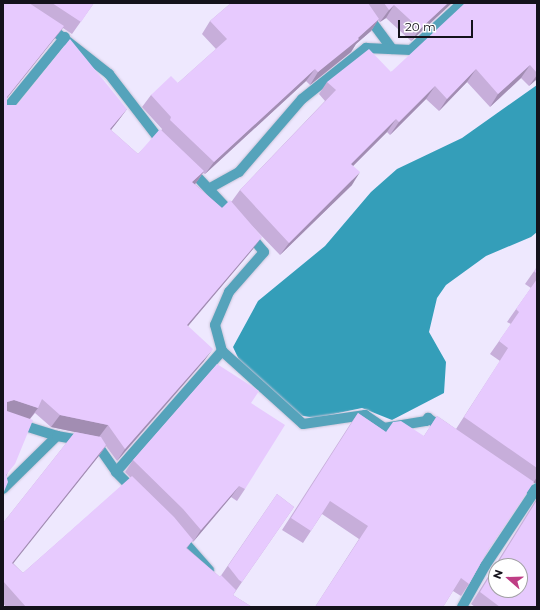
<!DOCTYPE html>
<style>
body{margin:0}
#map{position:relative;width:540px;height:610px;overflow:hidden;background:#eee8fe;font-family:Montserrat,sans-serif}
div>[style]{position:absolute}
[style*='--x']{left:calc(var(--x)*1px);top:calc(var(--y)*1px);width:calc(var(--w)*1px);rotate:calc(var(--a)*1deg)}
.water>*{inset:0;background:#349eb9}
.roads{filter:drop-shadow(0 0 1px #cbc6da) drop-shadow(0 0 1px #cbc6da)}
.minor>*{height:10px;margin:-5px;padding:0 5px;transform-origin:5px;border-radius:5px;background:#55a3bb}
.wall>*{inset:0;background:#c7aeda}
.shaded-wall>*{inset:0;background:#a28db2}
.building>*{inset:0;background:#e7cafe}
span{translate:-50% -50%;white-space:nowrap;text-align:center;line-height:1.15;-webkit-text-stroke:4px #fff;paint-order:stroke}
.frame{position:absolute;inset:0;border:4px solid #14121b;pointer-events:none}
.north{position:absolute;left:488px;top:558px;width:40px;height:40px;box-sizing:border-box;background:#fff;border:1px solid #a1a0a4;border-radius:50%;rotate:290deg;font-size:11px;font-weight:700;line-height:16px;text-align:center;color:#14121b}
.north::after{content:'';display:block;margin:auto;width:14px;height:18px;background:#bf3d85;clip-path:polygon(50% 0,100% 100%,50% 72%,0 100%)}
.scale{position:absolute;left:398px;top:20px;width:75px;height:18px;box-sizing:border-box;border:2px solid #14121b;border-top:0;padding-left:5px;font-size:12px;line-height:14px;white-space:nowrap;color:#14121b;-webkit-text-stroke:3px #fff;paint-order:stroke}
</style>
<div id="map">
<div class="water">
<i style="clip-path:polygon(537px 85px,537px 232px,531px 237px,486px 256px,446px 285px,437px 298px,429px 332px,446px 362px,444px 393px,392px 420px,362px 408px,315px 418px,298px 415px,240px 362px,233px 347px,258px 301px,325px 246px,371px 192px,397px 169px,462px 138px)"></i>
</div>
<div class="roads">
<div class="minor">
<i style="--x:358;--y:3;--w:57;--a:53.5"></i>
<i style="--x:48;--y:26;--w:78;--a:38.2"></i>
<i style="--x:109;--y:74;--w:88;--a:52.4"></i>
<i style="--x:3;--y:113;--w:98;--a:-50.8"></i>
<i style="--x:189;--y:168;--w:64;--a:46.9"></i>
<i style="--x:210;--y:188;--w:33;--a:-29"></i>
<i style="--x:239;--y:172;--w:96;--a:-49.2"></i>
<i style="--x:302;--y:99;--w:82;--a:-38.6"></i>
<i style="--x:366;--y:48;--w:45;--a:2.5"></i>
<i style="--x:411;--y:50;--w:69;--a:-42.7"></i>
<i style="--x:222;--y:351;--w:27;--a:-105"></i>
<i style="--x:215;--y:325;--w:36;--a:-67"></i>
<i style="--x:229;--y:292;--w:53;--a:-48.8"></i>
<i style="--x:264;--y:252;--w:25;--a:-130"></i>
<i style="--x:3;--y:419;--w:57;--a:17.5"></i>
<i style="--x:116;--y:472;--w:27;--a:45"></i>
<i style="--x:518;--y:481;--w:19;--a:35"></i>
<i style="--x:3;--y:489;--w:76;--a:-44.5"></i>
<i style="--x:57;--y:436;--w:40;--a:10"></i>
<i style="--x:96;--y:443;--w:35;--a:55"></i>
<i style="--x:116;--y:472;--w:161;--a:-48.8"></i>
<i style="--x:222;--y:351;--w:109;--a:42"></i>
<i style="--x:303;--y:424;--w:63;--a:-8.3"></i>
<i style="--x:365;--y:415;--w:23;--a:34"></i>
<i style="--x:384;--y:428;--w:43;--a:-9.5"></i>
<i style="--x:426;--y:421;--w:4;--a:-56"></i>
<i style="--x:428;--y:418;--w:19;--a:35"></i>
<i style="--x:180;--y:537;--w:44;--a:48.7"></i>
<i style="--x:462;--y:607;--w:47;--a:-60.7"></i>
<i style="--x:485;--y:566;--w:94;--a:-56.3"></i>
</div>
</div>
<div class="wall">
<i style="clip-path:polygon(3px 3px,94px 3px,72px 34px,63px 28px,7px 98px,7px 105px,127px 109px,118px 121px,111px 130px,138px 154px,161px 131px,162px 129px,142px 107px,151px 95px,178px 83px,216px 49px,202px 34px,210px 21px,231px 3px,452px 3px,411px 41px,386px 18px,380px 22px,378px 20px,371px 31px,356px 44px,351px 52px,310px 85px,306px 81px,205px 174px,203px 173px,195px 184px,222px 208px,232px 201px,240px 190px,325px 101px,319px 94px,327px 82px,391px 72px,537px 3px,537px 79px,529px 86px,521px 78px,490px 107px,467px 82px,439px 111px,426px 99px,390px 135px,387px 132px,353px 166px,352px 185px,280px 255px,252px 226px,253px 249px,188px 326px,204px 361px,117px 461px,106px 446px,98px 457px,13px 563px,23px 573px,131px 478px,125px 472px,133px 460px,251px 403px,245px 489px,237px 501px,231px 497px,193px 542px,192px 541px,187px 548px,220px 577px,277px 494px,294px 507px,233px 595px,252px 607px,6px 607px,3px 603px,3px 523px,75px 432px,51px 427px,35px 413px,30px 419px,6px 477px,3px 494px)"></i>
<i style="clip-path:polygon(537px 267px,537px 483px,533px 483px,488px 550px,469px 584px,461px 596px,453px 591px,443px 607px,315px 607px,359px 539px,322px 514px,303px 543px,282px 530px,349px 426px,358px 413px,386px 432px,424px 436px,437px 416px,456px 429px,500px 361px,490px 354px,511px 324px,507px 322px,531px 288px,525px 284px)"></i>
<i style="clip-path:polygon(537px 498px,537px 607px,475px 607px,471px 604px)"></i>
</div>
<div class="shaded-wall">
<i style="clip-path:polygon(448px 3px,452px 3px,411px 41px,420px 29px)"></i>
<i style="clip-path:polygon(394px 5px,386px 18px,380px 22px,389px 10px)"></i>
<i style="clip-path:polygon(379px 19px,371px 31px,356px 44px,351px 52px,310px 85px,318px 72px)"></i>
<i style="clip-path:polygon(64px 26px,55px 38px,3px 103px,7px 97px)"></i>
<i style="clip-path:polygon(530px 65px,521px 78px,490px 107px,498px 94px)"></i>
<i style="clip-path:polygon(315px 69px,306px 81px,205px 174px,214px 162px)"></i>
<i style="clip-path:polygon(476px 69px,467px 82px,439px 111px,447px 99px)"></i>
<i style="clip-path:polygon(537px 75px,537px 79px,529px 86px)"></i>
<i style="clip-path:polygon(435px 86px,426px 99px,390px 135px,399px 122px)"></i>
<i style="clip-path:polygon(127px 109px,118px 121px,102px 141px,110px 129px)"></i>
<i style="clip-path:polygon(396px 119px,387px 132px,343px 176px,351px 164px)"></i>
<i style="clip-path:polygon(204px 171px,196px 183px,184px 194px,192px 182px)"></i>
<i style="clip-path:polygon(360px 172px,352px 185px,280px 255px,289px 243px)"></i>
<i style="clip-path:polygon(262px 237px,253px 249px,178px 338px,187px 325px)"></i>
<i style="clip-path:polygon(213px 349px,204px 361px,117px 461px,125px 449px)"></i>
<i style="clip-path:polygon(14px 400px,38px 408px,29px 420px,5px 413px,7px 402px)"></i>
<i style="clip-path:polygon(60px 415px,108px 425px,99px 437px,51px 427px)"></i>
<i style="clip-path:polygon(106px 445px,98px 457px,4px 575px,12px 563px)"></i>
<i style="clip-path:polygon(537px 477px,537px 483px,533px 483px)"></i>
<i style="clip-path:polygon(239px 486px,231px 497px,193px 542px,201px 530px)"></i>
</div>
<div class="building">
<i style="clip-path:polygon(3px 3px,29px 3px,64px 26px,7px 97px,7px 105px,17px 105px,70px 39px,127px 109px,110px 129px,138px 154px,160px 129px,204px 171px,192px 182px,222px 208px,230px 200px,262px 237px,187px 325px,213px 349px,125px 449px,108px 425px,60px 415px,42px 399px,38px 408px,14px 400px,7px 402px,7px 411px,33px 420px,15px 464px,6px 475px,8px 482px,3px 494px)"></i>
<i style="clip-path:polygon(52px 3px,94px 3px,81px 22px)"></i>
<i style="clip-path:polygon(231px 3px,368px 3px,379px 19px,358px 38px,359px 39px,318px 72px,315px 69px,214px 162px,170px 120px,171px 117px,151px 95px,171px 76px,178px 83px,227px 39px,210px 21px)"></i>
<i style="clip-path:polygon(384px 3px,448px 3px,420px 29px,394px 5px,389px 10px)"></i>
<i style="clip-path:polygon(465px 3px,537px 3px,537px 73px,530px 65px,498px 94px,476px 69px,447px 99px,435px 86px,399px 122px,396px 119px,351px 164px,360px 172px,289px 243px,240px 190px,336px 90px,327px 82px,369px 49px,391px 72px)"></i>
<i style="clip-path:polygon(537px 267px,537px 274px,534px 271px)"></i>
<i style="clip-path:polygon(537px 279px,537px 468px,464px 417px,508px 348px,499px 341px,519px 312px,516px 309px)"></i>
<i style="clip-path:polygon(217px 364px,259px 391px,251px 403px,285px 425px,245px 489px,239px 486px,201px 530px,183px 509px,133px 460px)"></i>
<i style="clip-path:polygon(358px 413px,386px 432px,393px 422px,401px 421px,424px 436px,437px 416px,534px 482px,488px 550px,469px 584px,461px 578px,443px 607px,315px 607px,368px 526px,330px 501px,311px 531px,291px 518px)"></i>
<i style="clip-path:polygon(75px 432px,101px 437px,106px 445px,12px 563px,23px 573px,132px 476px,174px 517px,193px 540px,186px 548px,220px 577px,221px 575px,236px 590px,233px 595px,252px 607px,26px 607px,3px 581px,3px 523px)"></i>
<i style="clip-path:polygon(277px 494px,294px 507px,242px 582px,239px 580px,228px 566px)"></i>
<i style="clip-path:polygon(evenodd,537px 500px,537px 607px,500px 607px,480px 592px,537px 500px,496px 566px,520px 566px,520px 590px,496px 590px,496px 566px)"></i>
</div>
<div class="frame"></div>
<div class="north">N</div>
<div class="scale">20 m</div>
</div>
